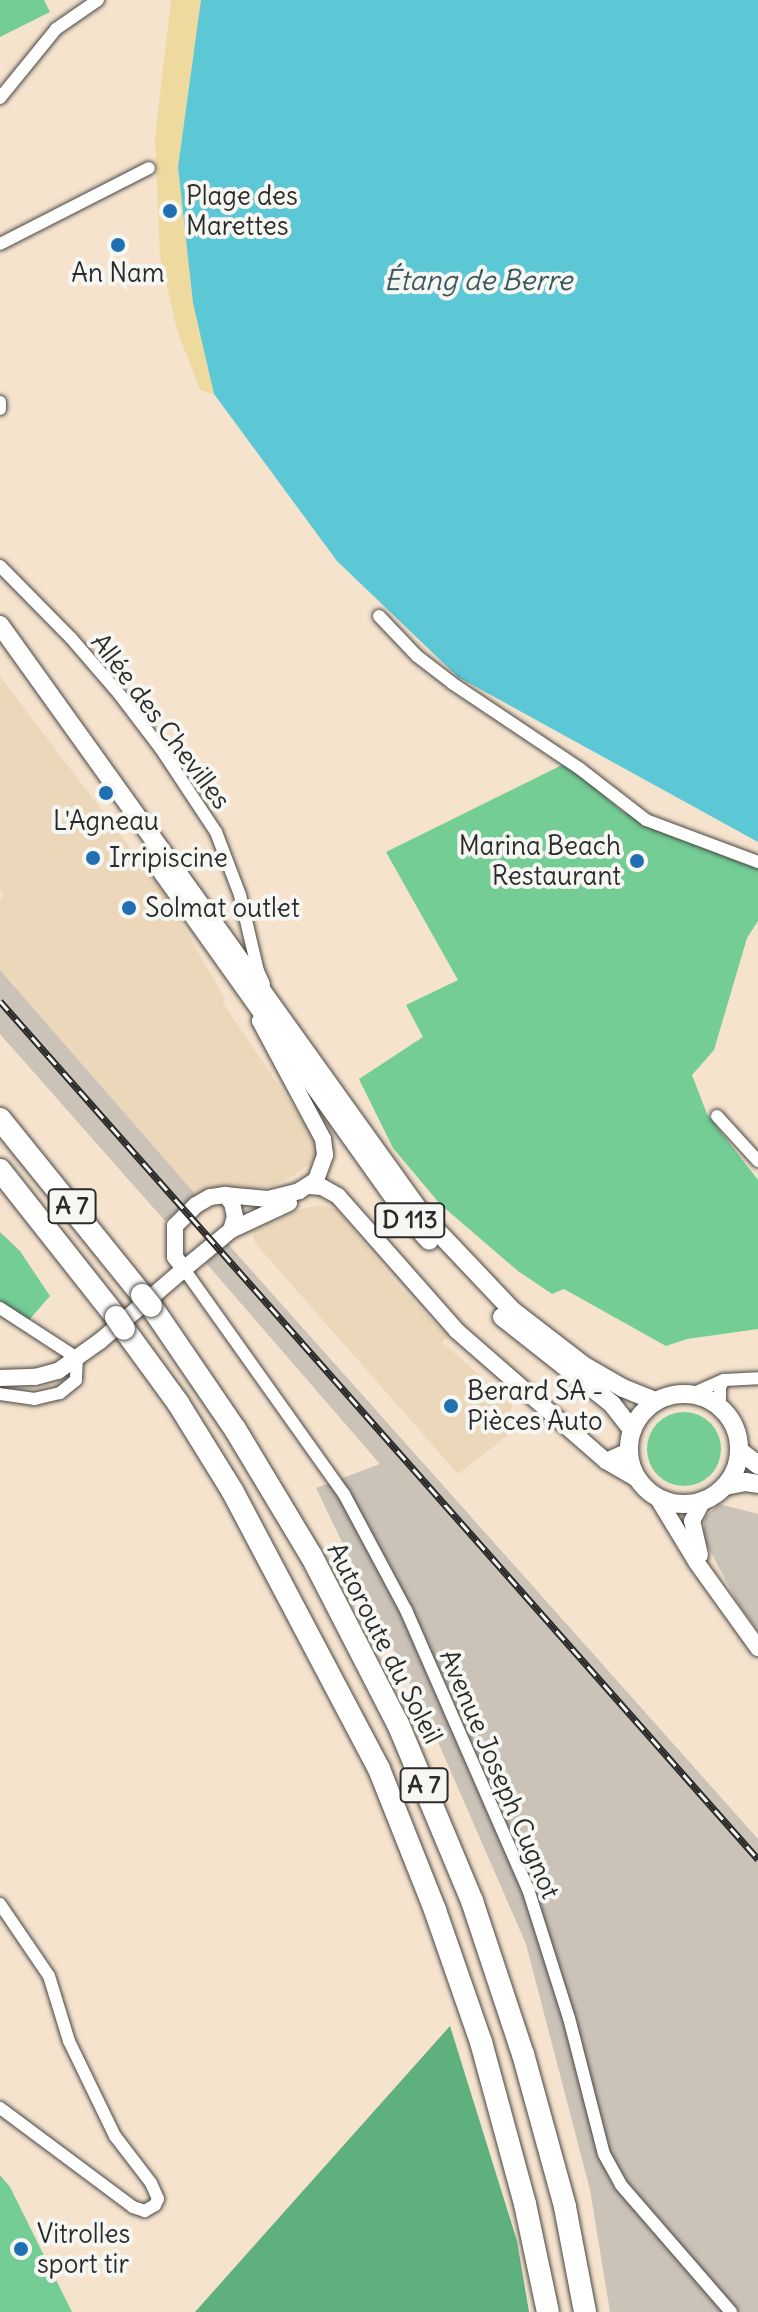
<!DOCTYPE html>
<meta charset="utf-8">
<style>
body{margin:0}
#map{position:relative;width:758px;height:2312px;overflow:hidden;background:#f5e3ce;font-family:Delius,sans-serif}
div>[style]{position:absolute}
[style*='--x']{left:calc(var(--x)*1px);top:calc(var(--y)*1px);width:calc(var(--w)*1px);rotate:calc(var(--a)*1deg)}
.built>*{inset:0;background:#ecd7ba}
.industrial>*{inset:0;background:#cbc2b8}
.green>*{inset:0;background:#73cd95}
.round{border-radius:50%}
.forest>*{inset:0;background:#5eb07e}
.sand>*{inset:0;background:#eeda9e}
.water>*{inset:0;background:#5cc7d5}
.roads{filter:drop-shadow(0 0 2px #494743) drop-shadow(0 0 2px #494743)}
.minor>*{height:12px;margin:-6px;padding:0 6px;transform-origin:6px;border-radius:6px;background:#fff}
.secondary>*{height:16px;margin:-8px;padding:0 8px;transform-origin:8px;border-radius:8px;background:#fff}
.primary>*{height:18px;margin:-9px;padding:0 9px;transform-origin:9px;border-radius:9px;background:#fff}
.primary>.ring{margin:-9px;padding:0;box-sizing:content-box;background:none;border:18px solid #fff;border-radius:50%}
.motorway>*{height:22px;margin:-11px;padding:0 11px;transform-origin:11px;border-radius:11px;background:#fff}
.rail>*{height:7px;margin-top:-3.5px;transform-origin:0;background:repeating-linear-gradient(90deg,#f6f6f2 0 12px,#2b2b2b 0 24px);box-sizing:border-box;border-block:2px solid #2b2b2b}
.bridges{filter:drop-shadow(0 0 2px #494743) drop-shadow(0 0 2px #494743)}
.motorway-bridge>*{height:22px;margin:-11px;padding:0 11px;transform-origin:11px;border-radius:11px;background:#fff}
.dots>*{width:22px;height:22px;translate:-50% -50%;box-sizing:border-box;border:4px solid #f6f6f2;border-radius:50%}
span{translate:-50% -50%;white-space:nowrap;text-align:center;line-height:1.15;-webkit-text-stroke:8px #f6f6f2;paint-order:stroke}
.shield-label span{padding:2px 6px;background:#f6f6f2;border:2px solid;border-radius:6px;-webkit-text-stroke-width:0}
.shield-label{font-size:24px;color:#2b2b2b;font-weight:700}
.poi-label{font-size:26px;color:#2b2b2b}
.left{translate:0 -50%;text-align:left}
.right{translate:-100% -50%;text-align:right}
.street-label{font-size:26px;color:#2b2b2b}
.water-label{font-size:28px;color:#3a5a5e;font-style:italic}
</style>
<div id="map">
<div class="built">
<i style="clip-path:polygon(0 676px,163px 891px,225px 999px,223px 1003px,319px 1145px,315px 1160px,295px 1175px,273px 1186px,196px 1195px,0 970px,0 900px,3px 895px,0 891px)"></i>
<i style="clip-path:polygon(322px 1205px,336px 1209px,396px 1283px,448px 1337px,442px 1342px,512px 1404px,507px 1436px,458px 1474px,255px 1243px,253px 1232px,301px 1209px)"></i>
</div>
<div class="industrial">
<i style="clip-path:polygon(0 970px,196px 1195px,165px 1221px,0 1034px)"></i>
<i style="clip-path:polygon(228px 1244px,758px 1839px,758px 2312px,610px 2312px,590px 2190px,526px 1944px,438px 1742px,316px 1488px,380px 1464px,206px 1263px)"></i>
<i style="clip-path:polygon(719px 1504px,758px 1514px,758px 1631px,736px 1600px,703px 1537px,705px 1517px)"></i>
</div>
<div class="green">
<i style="clip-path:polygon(0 0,44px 0,50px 12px,0 37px)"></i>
<i style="clip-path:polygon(566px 763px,623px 812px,758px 865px,758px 921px,747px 938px,714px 1050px,692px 1075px,707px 1114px,758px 1180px,758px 1329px,687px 1339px,666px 1346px,564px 1289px,552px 1294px,518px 1271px,440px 1204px,393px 1148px,359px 1079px,423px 1037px,406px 1005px,458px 980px,386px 852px)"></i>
<i style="clip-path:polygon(0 1232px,20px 1251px,50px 1296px,29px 1320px,0 1301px)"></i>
<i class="round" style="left:647px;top:1412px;width:74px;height:74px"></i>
<i style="clip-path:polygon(0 2175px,10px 2187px,72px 2312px,0 2312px)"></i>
</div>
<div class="forest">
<i style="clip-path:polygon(450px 2026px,517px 2241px,529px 2312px,195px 2312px)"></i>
</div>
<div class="sand">
<i style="clip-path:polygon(171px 0,201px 0,178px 167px,193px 303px,214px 394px,200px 390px,177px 330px,160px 256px,155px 138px)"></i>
</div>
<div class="water">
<i style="clip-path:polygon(201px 0,758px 0,758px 842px,458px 677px,337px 561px,214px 394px,193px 303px,178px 167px)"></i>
</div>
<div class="roads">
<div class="minor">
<i style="--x:0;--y:98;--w:89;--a:-50.9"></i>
<i style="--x:56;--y:29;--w:51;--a:-34.6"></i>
<i style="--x:0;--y:244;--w:167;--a:-27"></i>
<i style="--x:0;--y:402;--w:7;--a:90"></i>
<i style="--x:0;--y:566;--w:101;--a:45.4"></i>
<i style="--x:71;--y:638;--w:75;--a:49.3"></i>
<i style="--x:120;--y:695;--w:68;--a:52.8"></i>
<i style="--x:161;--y:749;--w:100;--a:56.5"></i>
<i style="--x:216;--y:832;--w:67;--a:69.1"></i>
<i style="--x:240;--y:895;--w:78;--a:76.7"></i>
<i style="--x:258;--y:971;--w:14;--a:65"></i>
<i style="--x:379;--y:616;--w:55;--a:46.5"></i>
<i style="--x:417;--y:656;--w:44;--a:37.6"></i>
<i style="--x:452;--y:683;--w:153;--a:33.8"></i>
<i style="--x:579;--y:768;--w:85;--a:37.8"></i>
<i style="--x:646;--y:820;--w:120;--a:20.6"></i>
<i style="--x:717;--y:1116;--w:61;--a:47.7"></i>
<i style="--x:184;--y:1269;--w:276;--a:54.6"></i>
<i style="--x:344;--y:1494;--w:132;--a:61.9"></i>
<i style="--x:406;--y:1610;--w:305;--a:66.4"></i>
<i style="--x:528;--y:1889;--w:135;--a:72.4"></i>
<i style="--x:569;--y:2018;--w:140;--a:75.6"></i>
<i style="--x:604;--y:2154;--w:35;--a:61"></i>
<i style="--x:621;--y:2185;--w:168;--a:49.1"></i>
<i style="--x:0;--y:1308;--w:92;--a:33"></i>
<i style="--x:77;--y:1358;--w:22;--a:93"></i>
<i style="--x:76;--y:1380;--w:21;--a:141"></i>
<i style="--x:60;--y:1393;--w:26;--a:167"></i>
<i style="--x:35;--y:1399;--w:35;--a:-172"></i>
<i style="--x:692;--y:1394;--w:35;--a:-24"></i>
<i style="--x:724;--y:1380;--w:34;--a:-3"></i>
<i style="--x:720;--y:1406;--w:19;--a:-90"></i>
<i style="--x:720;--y:1387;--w:8;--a:-60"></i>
<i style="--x:0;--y:1904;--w:87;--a:55.8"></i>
<i style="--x:49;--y:1976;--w:68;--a:72.9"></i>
<i style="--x:69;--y:2041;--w:106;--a:64.2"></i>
<i style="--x:115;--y:2136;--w:59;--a:52.5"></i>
<i style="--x:151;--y:2183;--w:17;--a:66"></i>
<i style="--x:158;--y:2199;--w:7;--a:117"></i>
<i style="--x:155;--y:2205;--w:12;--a:149"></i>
<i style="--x:145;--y:2211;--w:13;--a:-162"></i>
<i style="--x:133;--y:2207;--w:166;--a:-143.3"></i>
</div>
<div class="secondary">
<i style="--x:309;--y:1186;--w:13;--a:4"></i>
<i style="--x:322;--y:1187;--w:18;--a:29"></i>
<i style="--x:338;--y:1196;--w:180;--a:48.6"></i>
<i style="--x:457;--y:1331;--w:198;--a:41.1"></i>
<i style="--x:606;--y:1461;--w:34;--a:30"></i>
<i style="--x:225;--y:1195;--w:43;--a:5.3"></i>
<i style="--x:268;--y:1199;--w:32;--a:-14"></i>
<i style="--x:299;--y:1191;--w:20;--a:-33"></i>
<i style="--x:316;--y:1180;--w:27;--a:-70"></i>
<i style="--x:325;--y:1155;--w:16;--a:-97"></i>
<i style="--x:323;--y:1139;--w:134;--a:-118.1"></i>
<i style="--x:231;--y:1230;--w:14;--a:-73"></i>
<i style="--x:235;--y:1217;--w:14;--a:-102"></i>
<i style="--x:232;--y:1203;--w:11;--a:-131"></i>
<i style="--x:225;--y:1195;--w:15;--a:172"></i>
<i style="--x:210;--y:1197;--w:16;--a:150"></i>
<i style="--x:196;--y:1205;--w:30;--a:135"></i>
<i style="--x:175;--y:1226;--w:31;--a:90"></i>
<i style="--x:175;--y:1257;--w:15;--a:53"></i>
<i style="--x:184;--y:1269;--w:61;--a:-39.7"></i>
<i style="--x:231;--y:1230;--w:64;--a:-25"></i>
<i style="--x:0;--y:1378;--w:35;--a:-2"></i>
<i style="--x:35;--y:1377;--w:24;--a:-15"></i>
<i style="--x:58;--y:1371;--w:52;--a:-35.5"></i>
<i style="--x:100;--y:1341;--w:111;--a:-40.6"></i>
<i style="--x:606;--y:1461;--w:24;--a:-24"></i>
<i style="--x:657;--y:1497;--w:77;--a:58.8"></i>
<i style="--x:697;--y:1563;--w:105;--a:54.3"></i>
<i style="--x:700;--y:1555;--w:35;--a:-103"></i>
<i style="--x:692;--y:1521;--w:21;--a:-62"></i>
</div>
<div class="primary">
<i style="--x:0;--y:625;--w:728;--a:54.39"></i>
<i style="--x:424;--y:1217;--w:129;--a:46.6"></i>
<i style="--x:513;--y:1311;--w:88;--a:37.6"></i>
<i style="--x:583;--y:1365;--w:46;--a:29.9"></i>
<i style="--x:623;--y:1388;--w:35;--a:22"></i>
<i style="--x:158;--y:866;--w:427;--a:54.6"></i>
<i style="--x:405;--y:1214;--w:36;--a:48"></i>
<i style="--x:502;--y:1317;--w:140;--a:38.3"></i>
<i style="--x:612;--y:1404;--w:33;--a:52"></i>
<i class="ring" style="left:629px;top:1394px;width:92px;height:92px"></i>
<i style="--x:740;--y:1451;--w:23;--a:38"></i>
<i style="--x:725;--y:1486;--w:21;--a:-11"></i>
<i style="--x:746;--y:1482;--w:12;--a:9"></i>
</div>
<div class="motorway">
<i style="--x:0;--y:1119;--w:226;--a:51.1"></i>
<i style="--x:0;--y:1170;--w:187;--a:51.7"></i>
<i style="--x:151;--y:1306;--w:149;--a:55.7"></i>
<i style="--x:235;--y:1429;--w:149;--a:59"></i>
<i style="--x:312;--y:1557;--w:188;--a:62.8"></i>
<i style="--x:398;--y:1724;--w:192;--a:67.3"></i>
<i style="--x:472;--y:1901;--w:161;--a:71.6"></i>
<i style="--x:523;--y:2054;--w:159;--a:74.6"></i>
<i style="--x:565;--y:2207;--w:107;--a:79.2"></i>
<i style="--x:124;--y:1329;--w:92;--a:53.9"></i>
<i style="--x:178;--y:1403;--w:105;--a:58.3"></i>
<i style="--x:233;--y:1492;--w:313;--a:62.2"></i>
<i style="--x:379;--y:1769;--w:152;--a:68.3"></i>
<i style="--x:435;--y:1910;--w:140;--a:70.8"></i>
<i style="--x:481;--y:2042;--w:168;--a:74.8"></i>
<i style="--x:525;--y:2204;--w:110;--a:78"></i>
</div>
</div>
<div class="rail">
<i style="--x:0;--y:1001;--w:1145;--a:48.54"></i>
</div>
<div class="bridges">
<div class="motorway-bridge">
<i style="--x:142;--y:1295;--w:14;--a:51"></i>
<i style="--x:116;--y:1317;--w:14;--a:56"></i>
</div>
</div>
<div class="dots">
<i style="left:170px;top:211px;background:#1f6fb2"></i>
<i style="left:118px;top:245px;background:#1f6fb2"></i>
<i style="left:106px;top:793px;background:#1f6fb2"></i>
<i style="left:93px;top:858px;background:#1f6fb2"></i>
<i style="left:637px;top:861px;background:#1f6fb2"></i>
<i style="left:129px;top:908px;background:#1f6fb2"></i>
<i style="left:451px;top:1406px;background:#1f6fb2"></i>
<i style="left:21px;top:2249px;background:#1f6fb2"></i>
</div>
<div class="shield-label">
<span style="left:72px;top:1206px">A 7</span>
<span style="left:410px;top:1220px">D 113</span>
<span style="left:424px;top:1785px">A 7</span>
</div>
<div class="poi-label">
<span class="left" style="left:186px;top:211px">Plage des<br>Marettes</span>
<span style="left:118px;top:273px">An Nam</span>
<span style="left:106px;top:821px">L'Agneau</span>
<span class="right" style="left:621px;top:861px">Marina Beach<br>Restaurant</span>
<span class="left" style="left:109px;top:858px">Irripiscine</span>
<span class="left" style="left:145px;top:908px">Solmat outlet</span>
<span class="left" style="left:467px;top:1406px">Berard SA -<br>Pièces Auto</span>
<span class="left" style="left:37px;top:2249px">Vitrolles<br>sport tir</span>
</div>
<div class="street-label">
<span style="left:161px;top:721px;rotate:53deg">Allée des Chevilles</span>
<span style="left:385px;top:1643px;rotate:63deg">Autoroute du Soleil</span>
<span style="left:500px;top:1774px;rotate:67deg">Avenue Joseph Cugnot</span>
</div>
<div class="water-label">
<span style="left:478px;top:280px">Étang de Berre</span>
</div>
</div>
